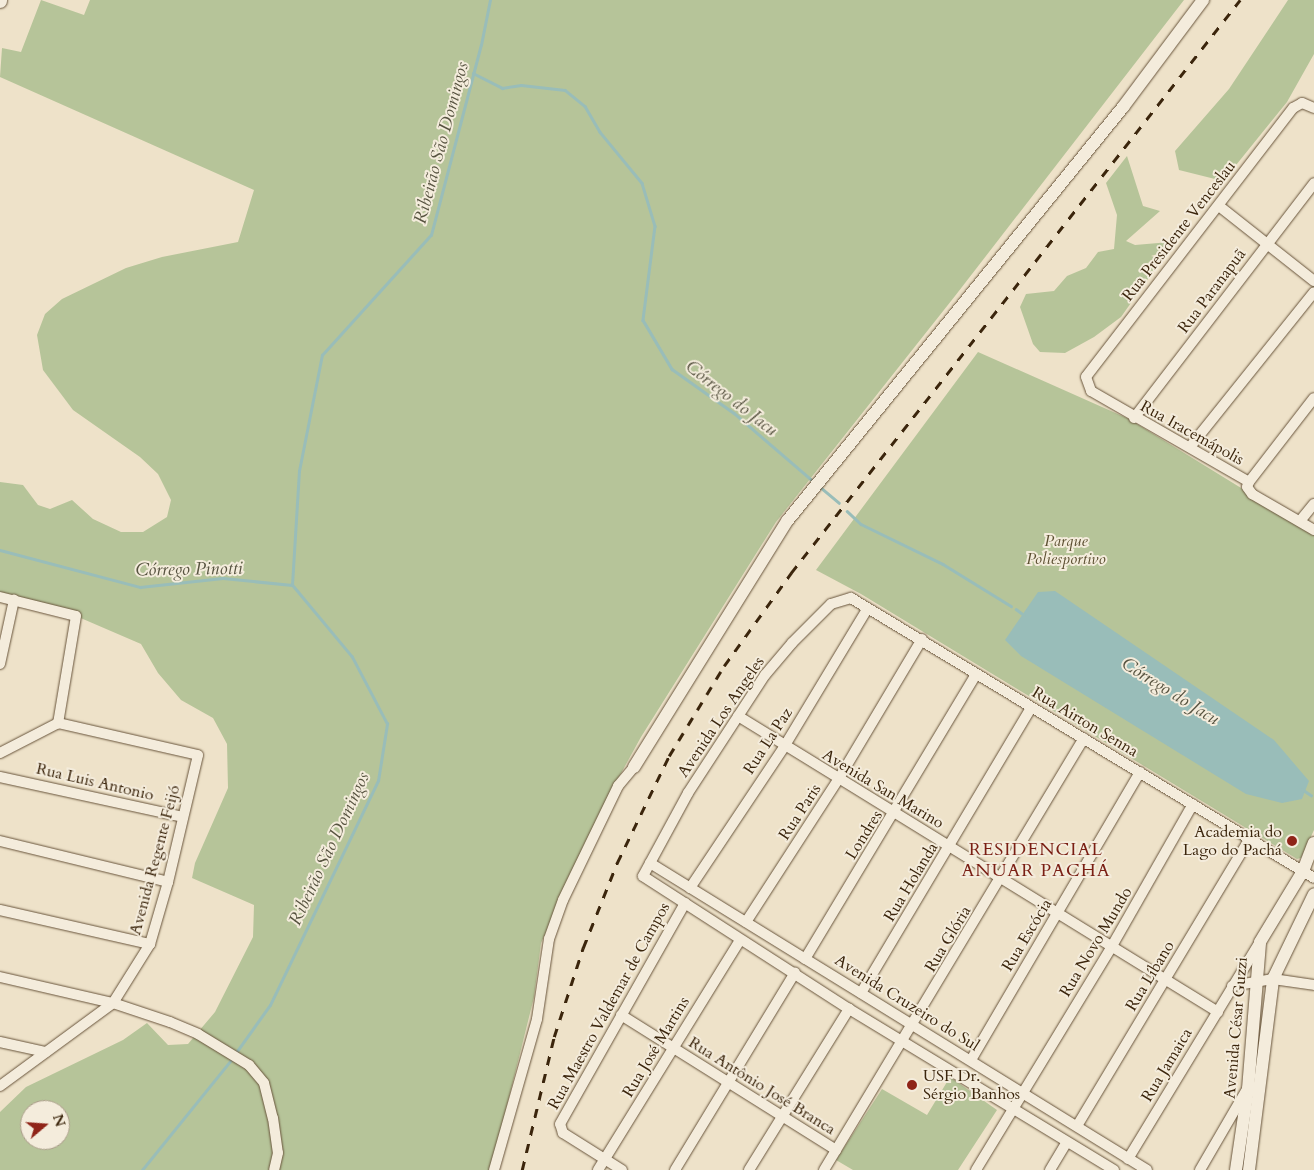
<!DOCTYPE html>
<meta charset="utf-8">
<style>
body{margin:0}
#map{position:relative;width:1314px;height:1170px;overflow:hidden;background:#eee2c9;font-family:Cardo,serif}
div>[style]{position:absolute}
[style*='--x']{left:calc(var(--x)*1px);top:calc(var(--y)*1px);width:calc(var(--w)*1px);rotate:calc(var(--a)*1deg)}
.green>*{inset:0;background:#b6c499}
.water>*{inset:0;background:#99bdb9}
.stream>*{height:2.5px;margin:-1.25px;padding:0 1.25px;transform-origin:1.25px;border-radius:1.25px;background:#99bdb9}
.roads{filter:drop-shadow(0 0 1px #68543b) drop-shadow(0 0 1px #68543b)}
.minor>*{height:10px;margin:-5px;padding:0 5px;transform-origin:5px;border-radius:5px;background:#f4ecdc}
.tertiary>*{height:12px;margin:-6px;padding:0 6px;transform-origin:6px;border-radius:6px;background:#f4ecdc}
.secondary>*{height:14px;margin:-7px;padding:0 7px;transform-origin:7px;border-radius:7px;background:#f4ecdc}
.rail>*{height:2.5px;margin-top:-1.25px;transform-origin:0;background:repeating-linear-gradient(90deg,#3b250c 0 9px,transparent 0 18px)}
.dots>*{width:14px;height:14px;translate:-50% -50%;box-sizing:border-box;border:2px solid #f4ecdc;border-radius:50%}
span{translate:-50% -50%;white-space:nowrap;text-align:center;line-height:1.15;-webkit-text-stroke:4px #f4ecdc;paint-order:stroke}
.street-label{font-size:16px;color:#3b250c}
.park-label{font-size:16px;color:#5a4d2f;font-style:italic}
.poi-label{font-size:16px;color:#3b250c}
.right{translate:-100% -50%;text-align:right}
.left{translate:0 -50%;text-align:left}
.water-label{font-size:18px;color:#575340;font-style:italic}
.neighbourhood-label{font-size:18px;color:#7a1f14;letter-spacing:1px}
.north{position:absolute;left:20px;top:1100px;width:50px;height:50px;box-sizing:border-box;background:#f4ecdc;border:1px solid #aa9c89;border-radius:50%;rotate:72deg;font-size:14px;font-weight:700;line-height:20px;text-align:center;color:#3b250c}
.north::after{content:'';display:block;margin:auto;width:18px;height:22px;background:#8f2418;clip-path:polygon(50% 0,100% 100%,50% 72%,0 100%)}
</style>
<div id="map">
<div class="green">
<i style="clip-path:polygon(evenodd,41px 0,84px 15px,90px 0,1184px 0,955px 296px,776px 522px,641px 737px,614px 786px,541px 943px,534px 997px,491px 1170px,0 1170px,0 1112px,26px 1087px,123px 1040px,147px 1023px,168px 1045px,188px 1044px,215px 1012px,253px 937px,254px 905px,192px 878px,195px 863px,228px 788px,227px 744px,213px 718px,181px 700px,158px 673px,141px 644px,76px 616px,0 597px,0 482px,23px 485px,38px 505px,50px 509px,72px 500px,93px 519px,121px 532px,143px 532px,167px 517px,171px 500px,158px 474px,140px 457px,73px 410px,43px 370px,37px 335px,45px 314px,62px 299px,126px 268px,162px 257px,238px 242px,254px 190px,0 77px,2px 48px,21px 52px,41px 0,30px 1110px,60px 1110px,60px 1140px,30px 1140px,30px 1110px)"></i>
<i style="clip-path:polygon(1288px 0,1314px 0,1314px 54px,1287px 102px,1228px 175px,1219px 180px,1179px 170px,1175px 151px,1229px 89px)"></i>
<i style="clip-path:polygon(1127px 156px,1143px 206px,1160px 211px,1126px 241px,1135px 245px,1170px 242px,1170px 250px,1151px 256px,1162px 259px,1121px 317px,1094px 337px,1065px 353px,1040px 352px,1033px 344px,1020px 307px,1026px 294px,1054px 291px,1067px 276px,1086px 268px,1098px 252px,1114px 249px,1117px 215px,1106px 183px)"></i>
<i style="clip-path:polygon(978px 352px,1129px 419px,1314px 533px,1314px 830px,1301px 858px,1297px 859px,861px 594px,816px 570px)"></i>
<i style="clip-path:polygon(950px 1077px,997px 1110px,958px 1170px,853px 1170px,836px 1160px,882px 1089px,927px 1115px)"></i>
</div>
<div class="water">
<i style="clip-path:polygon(1055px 591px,1274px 740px,1309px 781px,1302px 799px,1282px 803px,1246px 794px,1021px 656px,1005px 640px,1038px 592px)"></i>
</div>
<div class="stream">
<i style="--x:473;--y:73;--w:33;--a:27"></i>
<i style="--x:502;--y:88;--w:19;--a:-9"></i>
<i style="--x:521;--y:85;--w:44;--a:6.5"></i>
<i style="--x:565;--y:90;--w:26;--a:39"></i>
<i style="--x:585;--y:106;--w:30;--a:60"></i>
<i style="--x:600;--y:132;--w:66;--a:50.5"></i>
<i style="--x:642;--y:183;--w:45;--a:73.2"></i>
<i style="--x:655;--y:226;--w:95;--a:97.3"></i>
<i style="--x:643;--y:320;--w:57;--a:59.4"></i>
<i style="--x:672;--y:369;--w:76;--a:35.4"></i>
<i style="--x:734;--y:413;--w:104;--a:40.7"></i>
<i style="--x:819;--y:486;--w:26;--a:40"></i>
<i style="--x:847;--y:511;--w:19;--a:43"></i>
<i style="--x:861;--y:524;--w:91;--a:26"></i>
<i style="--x:943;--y:564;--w:80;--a:31.7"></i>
<i style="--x:0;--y:550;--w:145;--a:14.8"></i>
<i style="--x:140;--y:587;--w:83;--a:-6.2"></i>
<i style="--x:223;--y:578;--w:69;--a:5.8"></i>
<i style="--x:1016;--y:609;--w:10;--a:37"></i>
<i style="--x:1302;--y:789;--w:11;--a:34"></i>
<i style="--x:235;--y:1054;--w:60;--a:-54.5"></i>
<i style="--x:270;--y:1005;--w:249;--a:-64.3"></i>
<i style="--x:378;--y:781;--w:58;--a:-81"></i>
<i style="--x:387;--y:724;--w:76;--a:-117.6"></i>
<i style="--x:352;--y:657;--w:94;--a:-129.8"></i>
<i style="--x:292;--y:585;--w:114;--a:-86.5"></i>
<i style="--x:299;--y:471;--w:118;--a:-78.8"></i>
<i style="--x:322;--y:355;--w:162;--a:-47.8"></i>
<i style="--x:431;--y:235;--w:196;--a:-75.3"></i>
<i style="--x:481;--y:45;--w:46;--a:-78.7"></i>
<i style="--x:142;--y:1170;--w:143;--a:-51"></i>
</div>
<div class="roads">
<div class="minor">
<i style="--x:1314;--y:108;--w:13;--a:-157"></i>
<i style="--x:1302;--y:103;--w:10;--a:151"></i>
<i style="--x:1293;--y:108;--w:339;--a:127.6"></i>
<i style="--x:1086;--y:377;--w:15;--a:70"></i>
<i style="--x:1091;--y:391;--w:182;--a:29.9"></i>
<i style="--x:1249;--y:482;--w:5;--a:112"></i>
<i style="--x:1247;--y:487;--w:9;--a:54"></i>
<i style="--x:1252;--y:494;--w:72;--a:30.1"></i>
<i style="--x:1219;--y:206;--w:121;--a:38.3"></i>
<i style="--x:1134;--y:418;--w:296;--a:-52.5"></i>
<i style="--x:1190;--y:447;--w:198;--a:-51.3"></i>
<i style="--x:1249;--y:482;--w:106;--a:-52.3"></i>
<i style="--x:1300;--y:521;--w:22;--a:-51"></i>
<i style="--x:0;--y:597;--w:78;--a:14"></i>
<i style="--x:76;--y:616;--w:109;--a:99.5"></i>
<i style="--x:0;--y:664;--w:66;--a:-77.7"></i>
<i style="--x:738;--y:716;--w:564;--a:31.66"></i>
<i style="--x:0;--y:753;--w:65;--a:-27.3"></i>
<i style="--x:0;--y:777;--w:187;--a:12.3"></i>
<i style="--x:0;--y:841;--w:173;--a:13.7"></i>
<i style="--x:650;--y:863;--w:584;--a:31.7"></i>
<i style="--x:690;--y:888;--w:169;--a:-56.3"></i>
<i style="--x:784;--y:747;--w:162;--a:-58.9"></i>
<i style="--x:0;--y:910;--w:154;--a:12.8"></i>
<i style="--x:746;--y:922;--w:169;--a:-57.1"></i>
<i style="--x:838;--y:780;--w:164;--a:-59.2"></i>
<i style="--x:805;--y:959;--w:332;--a:-59"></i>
<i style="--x:0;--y:977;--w:116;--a:13"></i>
<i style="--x:113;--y:1003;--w:60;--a:18.4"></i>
<i style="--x:170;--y:1022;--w:30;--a:23"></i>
<i style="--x:198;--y:1034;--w:60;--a:31.3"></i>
<i style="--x:249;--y:1065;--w:23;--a:50"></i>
<i style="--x:264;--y:1083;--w:36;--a:76"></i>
<i style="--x:273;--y:1118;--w:35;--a:82"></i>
<i style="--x:278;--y:1153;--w:17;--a:103"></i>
<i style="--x:1232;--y:986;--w:42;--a:-9.7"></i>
<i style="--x:1273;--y:979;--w:41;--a:8.3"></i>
<i style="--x:861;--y:993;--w:332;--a:-59.2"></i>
<i style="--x:621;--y:1015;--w:254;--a:32.1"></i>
<i style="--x:0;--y:1042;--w:47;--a:12.3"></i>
<i style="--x:971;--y:1060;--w:334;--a:-59.6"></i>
<i style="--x:0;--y:1086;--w:140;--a:-36.3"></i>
<i style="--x:113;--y:1003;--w:70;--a:-57.9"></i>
<i style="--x:150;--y:944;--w:65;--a:-73.8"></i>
<i style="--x:168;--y:882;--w:130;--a:-76.7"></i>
<i style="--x:198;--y:755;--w:144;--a:-167.1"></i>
<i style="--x:1077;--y:1126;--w:334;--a:-59"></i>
<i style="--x:1128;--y:1159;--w:254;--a:-58.7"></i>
<i style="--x:494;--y:1170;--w:157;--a:-74.1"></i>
<i style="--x:537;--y:1019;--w:81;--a:-81.5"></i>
<i style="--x:549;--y:939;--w:41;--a:-70.3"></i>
<i style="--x:563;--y:900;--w:127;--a:-64.2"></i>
<i style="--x:618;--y:786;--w:25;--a:-50"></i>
<i style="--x:598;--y:1170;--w:270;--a:-58.3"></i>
<i style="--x:622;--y:1170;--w:70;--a:-147.9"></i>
<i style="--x:563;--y:1133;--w:9;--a:-108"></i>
<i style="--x:560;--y:1124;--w:254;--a:-60.5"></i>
<i style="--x:675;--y:1170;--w:231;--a:-58.7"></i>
<i style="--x:749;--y:1170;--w:190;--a:-58.2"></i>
<i style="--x:824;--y:1170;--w:504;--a:-58.96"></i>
<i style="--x:976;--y:1170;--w:262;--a:-58.7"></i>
<i style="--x:1112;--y:946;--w:163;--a:-60.3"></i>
<i style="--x:1050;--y:1170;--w:31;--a:-59"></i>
<i style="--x:1114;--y:1170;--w:310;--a:-148.7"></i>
<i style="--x:849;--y:1009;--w:245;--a:-147.2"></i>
<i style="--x:643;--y:876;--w:94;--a:-61.5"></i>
<i style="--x:688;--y:793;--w:141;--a:-56.9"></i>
<i style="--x:765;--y:675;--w:42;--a:-49.8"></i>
<i style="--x:792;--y:643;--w:55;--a:-45"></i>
<i style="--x:831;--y:604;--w:21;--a:-17"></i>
<i style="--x:851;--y:598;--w:541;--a:31.16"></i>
<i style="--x:1200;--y:1170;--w:91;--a:-59.8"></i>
</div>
<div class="tertiary">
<i style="--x:634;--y:767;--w:291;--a:-58.1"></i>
<i style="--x:788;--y:520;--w:532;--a:-50.95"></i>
<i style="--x:1123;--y:107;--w:134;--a:-53.2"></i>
<i style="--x:1236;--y:1170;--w:82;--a:-81.6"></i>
<i style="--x:1248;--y:1089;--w:147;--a:-85.3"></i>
<i style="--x:1260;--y:942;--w:83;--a:-58.8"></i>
<i style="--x:1303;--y:871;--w:30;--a:-69"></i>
<i style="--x:1249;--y:1170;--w:193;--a:-82.8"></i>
<i style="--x:1273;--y:979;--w:94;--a:-64.2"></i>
</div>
<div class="secondary">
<i style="--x:0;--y:1;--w:1;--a:-90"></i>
</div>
</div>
<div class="rail">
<i style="--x:522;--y:1170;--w:137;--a:-76.5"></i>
<i style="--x:554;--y:1037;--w:94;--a:-72"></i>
<i style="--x:583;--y:948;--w:92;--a:-68.2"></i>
<i style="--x:617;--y:863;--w:119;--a:-64.1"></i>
<i style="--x:669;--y:756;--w:105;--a:-58.6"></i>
<i style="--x:724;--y:666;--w:115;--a:-54.2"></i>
<i style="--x:791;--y:573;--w:728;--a:-51.92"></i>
</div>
<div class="dots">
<i style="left:1292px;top:841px;background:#8f2418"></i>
<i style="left:912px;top:1085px;background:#8f2418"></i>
</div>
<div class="street-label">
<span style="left:1179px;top:231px;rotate:-52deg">Rua Presidente Venceslau</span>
<span style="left:1212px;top:291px;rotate:-53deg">Rua Paranapuã</span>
<span style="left:1192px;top:433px;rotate:29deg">Rua Iracemápolis</span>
<span style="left:721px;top:717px;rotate:-56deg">Avenida Los Angeles</span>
<span style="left:1085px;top:722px;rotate:31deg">Rua Airton Senna</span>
<span style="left:768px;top:741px;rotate:-57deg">Rua La Paz</span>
<span style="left:95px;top:782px;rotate:13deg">Rua Luis Antonio</span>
<span style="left:883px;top:789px;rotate:31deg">Avenida San Marino</span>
<span style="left:800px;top:812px;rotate:-57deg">Rua Paris</span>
<span style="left:864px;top:835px;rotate:-58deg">Londres</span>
<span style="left:155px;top:860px;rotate:-75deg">Avenida Regente Feijó</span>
<span style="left:911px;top:882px;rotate:-59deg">Rua Holanda</span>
<span style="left:1027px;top:935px;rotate:-59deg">Rua Escócia</span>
<span style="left:948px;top:939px;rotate:-59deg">Rua Glória</span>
<span style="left:1096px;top:942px;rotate:-59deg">Rua Novo Mundo</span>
<span style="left:1150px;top:976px;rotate:-59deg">Rua Líbano</span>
<span style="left:907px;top:1003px;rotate:32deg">Avenida Cruzeiro do Sul</span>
<span style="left:609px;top:1006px;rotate:-61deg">Rua Maestro Valdemar de Campos</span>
<span style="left:1236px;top:1028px;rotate:-85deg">Avenida César Guzzi</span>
<span style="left:656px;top:1047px;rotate:-59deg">Rua José Martins</span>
<span style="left:1167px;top:1065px;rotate:-59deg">Rua Jamaica</span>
<span style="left:762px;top:1086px;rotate:32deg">Rua Antônio José Branca</span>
</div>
<div class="park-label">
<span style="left:1066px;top:550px">Parque<br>Poliesportivo</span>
</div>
<div class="poi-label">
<span class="right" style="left:1282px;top:841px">Academia do<br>Lago do Pachá</span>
<span class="left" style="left:923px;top:1085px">USF Dr.<br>Sérgio Banhos</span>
</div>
<div class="water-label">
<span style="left:442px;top:143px;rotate:-75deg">Ribeirão São Domingos</span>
<span style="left:731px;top:399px;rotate:38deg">Córrego do Jacu</span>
<span style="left:189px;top:570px;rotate:-1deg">Córrego Pinotti</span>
<span style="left:1170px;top:692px;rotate:32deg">Córrego do Jacu</span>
<span style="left:330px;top:849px;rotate:-65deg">Ribeirão São Domingos</span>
</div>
<div class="neighbourhood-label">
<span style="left:1036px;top:861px">RESIDENCIAL<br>ANUAR PACHÁ</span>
</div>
<div class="north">N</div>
</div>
